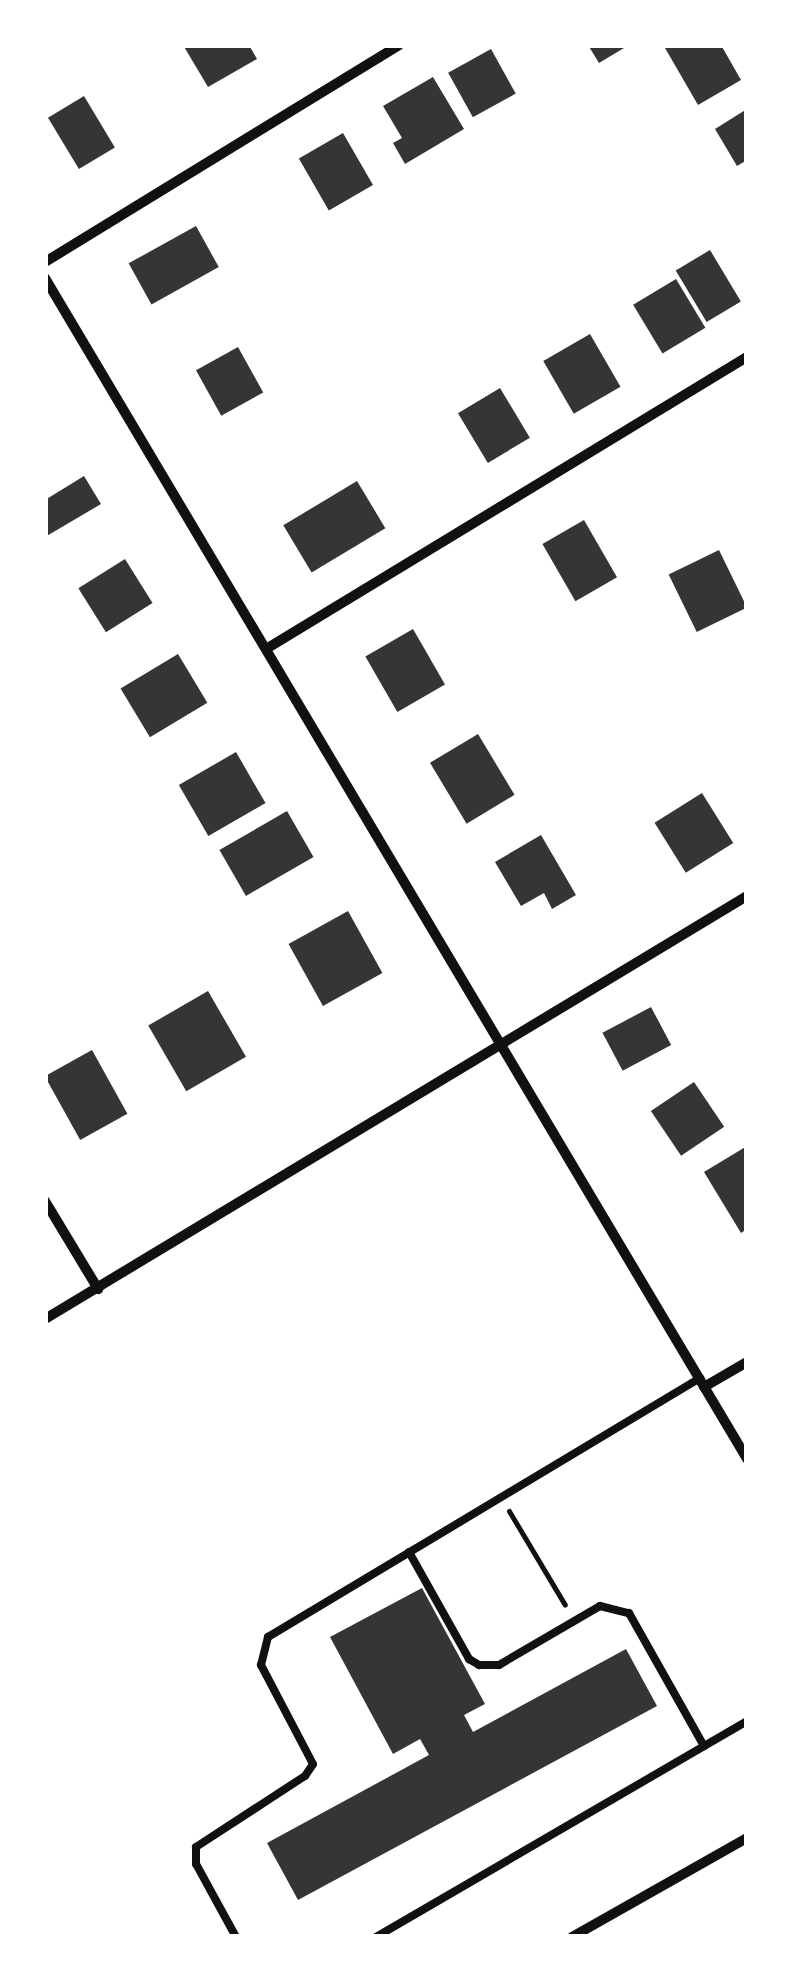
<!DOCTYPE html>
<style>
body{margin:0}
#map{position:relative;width:792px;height:1982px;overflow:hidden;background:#fff;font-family:"Alegreya Sans",sans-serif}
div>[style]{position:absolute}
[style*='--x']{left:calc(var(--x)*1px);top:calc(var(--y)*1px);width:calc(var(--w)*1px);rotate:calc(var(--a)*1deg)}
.building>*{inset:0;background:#353535;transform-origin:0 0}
.path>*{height:5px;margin:-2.5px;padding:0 2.5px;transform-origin:2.5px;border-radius:2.5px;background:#111}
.service>*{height:8px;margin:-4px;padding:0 4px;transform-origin:4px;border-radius:4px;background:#111}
.minor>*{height:10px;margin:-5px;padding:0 5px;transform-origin:5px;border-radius:5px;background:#111}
span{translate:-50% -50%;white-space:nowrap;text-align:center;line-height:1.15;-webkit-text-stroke:9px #fff;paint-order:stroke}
.frame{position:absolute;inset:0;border:48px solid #fff;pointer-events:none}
</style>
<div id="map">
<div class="building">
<i style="clip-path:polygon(183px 45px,249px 45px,257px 59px,208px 87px)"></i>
<i style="clip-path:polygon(588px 45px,629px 45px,599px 63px)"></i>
<i style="clip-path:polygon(671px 45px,721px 45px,741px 80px,698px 105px,665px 48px)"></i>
<i style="left:491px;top:49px;width:51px;height:49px;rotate:61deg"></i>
<i style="clip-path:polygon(433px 77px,464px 129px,405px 164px,393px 143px,402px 138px,383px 106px)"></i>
<i style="left:84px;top:96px;width:60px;height:42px;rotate:59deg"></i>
<i style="clip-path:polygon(747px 109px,747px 160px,737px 166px,715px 129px)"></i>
<i style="left:343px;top:133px;width:60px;height:51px;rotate:60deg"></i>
<i style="left:196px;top:226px;width:47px;height:77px;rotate:61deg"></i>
<i style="left:710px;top:250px;width:60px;height:40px;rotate:59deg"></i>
<i style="left:676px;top:279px;width:57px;height:50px;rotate:59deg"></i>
<i style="left:590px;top:334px;width:61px;height:54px;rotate:60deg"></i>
<i style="left:238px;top:347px;width:52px;height:48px;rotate:61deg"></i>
<i style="left:500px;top:388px;width:58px;height:49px;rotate:59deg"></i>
<i style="clip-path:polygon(84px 476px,101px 504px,45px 537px,45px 500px)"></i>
<i style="left:357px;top:481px;width:55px;height:86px;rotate:59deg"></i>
<i style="left:584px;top:520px;width:66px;height:48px;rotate:60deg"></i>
<i style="left:719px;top:550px;width:64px;height:56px;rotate:64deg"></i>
<i style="left:125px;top:559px;width:52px;height:55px;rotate:58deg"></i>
<i style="left:413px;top:629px;width:64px;height:55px;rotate:60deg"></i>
<i style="left:178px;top:654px;width:57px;height:67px;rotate:59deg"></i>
<i style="left:478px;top:734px;width:71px;height:56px;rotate:59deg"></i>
<i style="left:236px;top:752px;width:59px;height:66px;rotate:60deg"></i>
<i style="left:702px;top:793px;width:59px;height:56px;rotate:58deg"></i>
<i style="left:287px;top:811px;width:53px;height:78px;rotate:60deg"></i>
<i style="clip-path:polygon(541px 835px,576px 895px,552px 909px,544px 893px,521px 906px,495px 862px)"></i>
<i style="left:348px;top:911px;width:71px;height:68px;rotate:61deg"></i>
<i style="left:208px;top:991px;width:76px;height:69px;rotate:60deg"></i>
<i style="left:651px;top:1007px;width:43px;height:55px;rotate:62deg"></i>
<i style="left:92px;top:1050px;width:73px;height:54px;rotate:61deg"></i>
<i style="left:694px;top:1082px;width:54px;height:52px;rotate:56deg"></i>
<i style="clip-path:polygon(747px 1146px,747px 1229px,741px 1233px,704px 1172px)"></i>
<i style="clip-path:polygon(422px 1588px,485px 1704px,464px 1715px,473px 1732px,626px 1649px,657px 1706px,298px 1900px,267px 1843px,429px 1755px,420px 1739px,393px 1754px,330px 1637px)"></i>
</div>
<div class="path">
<i style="--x:509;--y:1511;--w:109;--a:59.2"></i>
</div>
<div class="service">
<i style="--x:409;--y:1552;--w:123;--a:60.7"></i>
<i style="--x:469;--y:1659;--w:12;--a:31"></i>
<i style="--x:479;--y:1665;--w:20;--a:0"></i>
<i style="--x:499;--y:1665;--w:117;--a:-30.3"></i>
<i style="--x:600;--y:1606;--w:30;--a:14"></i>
<i style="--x:629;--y:1613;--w:153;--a:60.6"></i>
<i style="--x:236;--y:1937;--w:83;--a:-118.7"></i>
<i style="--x:196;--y:1864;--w:17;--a:-90"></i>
<i style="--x:196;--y:1847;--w:130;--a:-33.1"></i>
<i style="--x:305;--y:1776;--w:14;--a:-56"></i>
<i style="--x:313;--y:1764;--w:112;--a:-117.7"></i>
<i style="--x:261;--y:1665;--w:29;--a:-76"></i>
<i style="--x:268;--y:1637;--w:504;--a:-30.94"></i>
<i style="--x:376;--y:1937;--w:429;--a:-30.2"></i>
</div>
<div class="minor">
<i style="--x:45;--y:262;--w:415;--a:-31.5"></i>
<i style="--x:45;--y:278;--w:1374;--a:59.27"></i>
<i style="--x:266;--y:649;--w:563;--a:-31.26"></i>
<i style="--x:45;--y:1201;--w:103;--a:58.9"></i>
<i style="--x:45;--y:1319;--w:820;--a:-31.07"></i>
<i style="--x:704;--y:1387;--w:50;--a:-30.2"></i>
<i style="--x:572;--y:1937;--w:201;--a:-29.5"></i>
</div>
<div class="frame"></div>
</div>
